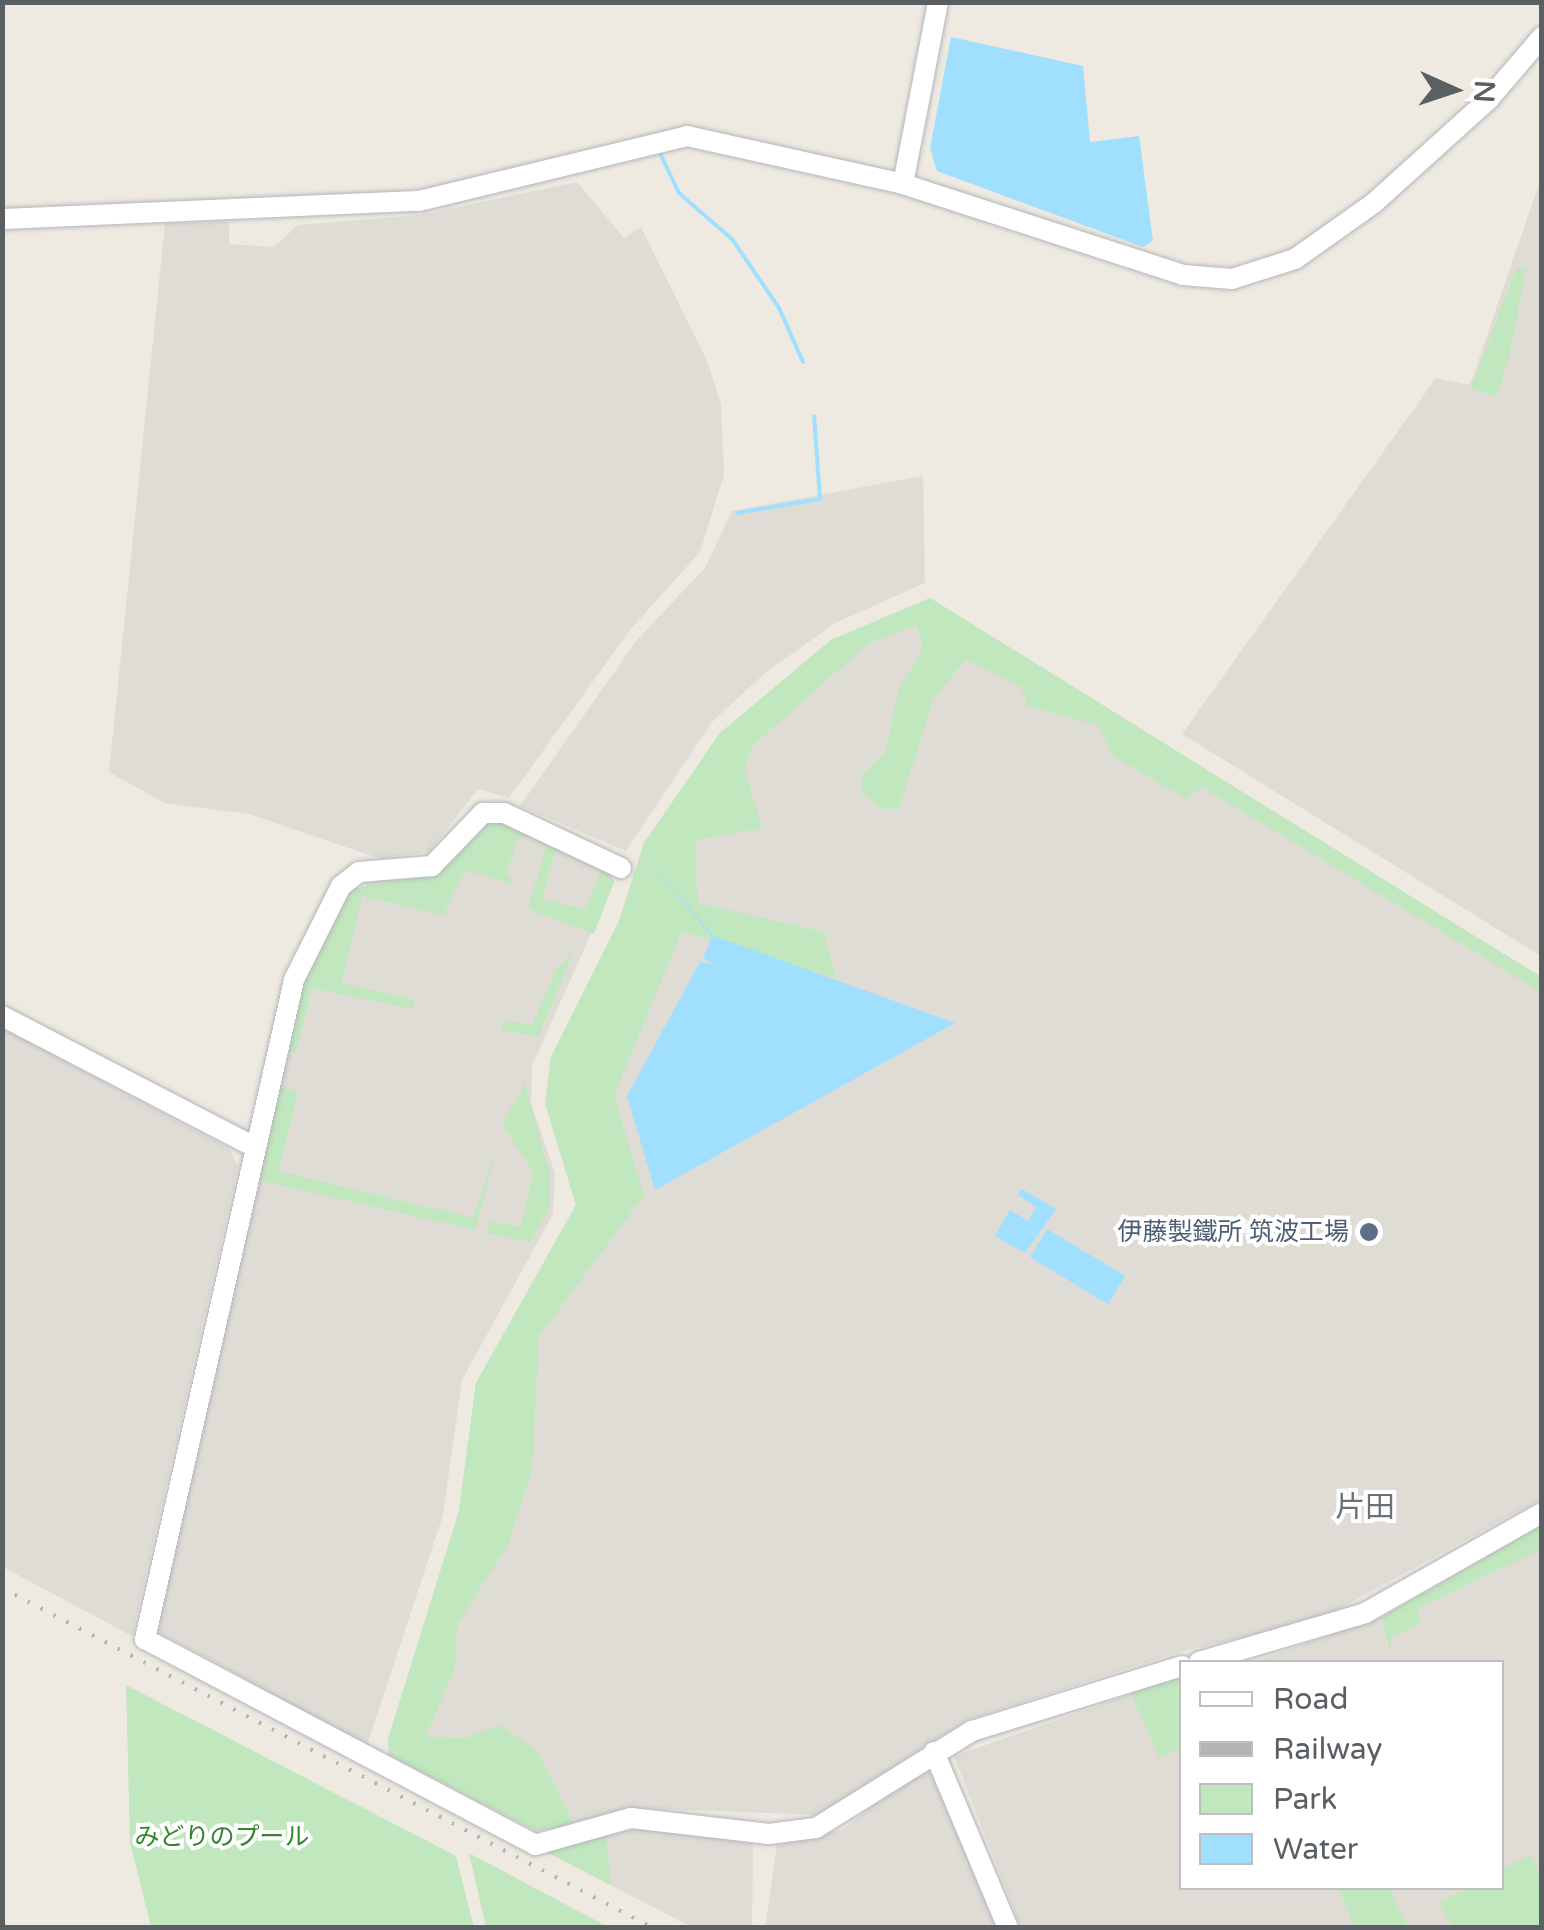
<!DOCTYPE html>
<meta charset="utf-8">
<style>
body{margin:0}
#map{position:relative;width:1544px;height:1930px;overflow:hidden;background:#eeeae2;font-family:"Varela Round","Noto Sans JP",sans-serif}
div>[style]{position:absolute}
[style*='--x']{left:calc(var(--x)*1px);top:calc(var(--y)*1px);width:calc(var(--w)*1px);rotate:calc(var(--a)*1deg)}
.industrial>*{inset:0;background:#dfdcd6}
.green>*{inset:0;background:#c0e7bd}
.water>*{inset:0;background:#a1dfff;transform-origin:0 0}
.stream>*{height:4px;margin:-2px;padding:0 2px;transform-origin:2px;border-radius:2px;background:#a1dfff}
.roads{filter:drop-shadow(0 0 2px #b3b6ba) drop-shadow(0 0 2px #b3b6ba)}
.tertiary>*{height:20px;margin:-10px;padding:0 10px;transform-origin:10px;border-radius:10px;background:#fff}
.rail>*{height:4px;margin-top:-2px;transform-origin:0;background:repeating-linear-gradient(90deg,#b3b4b5 0 2.5px,transparent 0 14.5px)}
.dots>*{width:28px;height:28px;translate:-50% -50%;box-sizing:border-box;border:5px solid #fff;border-radius:50%}
span{translate:-50% -50%;white-space:nowrap;text-align:center;line-height:1.15;-webkit-text-stroke:8px #fff;paint-order:stroke}
.service-label{font-size:25px;color:#4e5e75}
.right{translate:-100% -50%;text-align:right}
.park-label{font-size:25px;color:#33862f}
.quarter-label{font-size:30px;color:#6b7176}
.frame{position:absolute;inset:0;border:5px solid #5a5f64;pointer-events:none}
.legend{position:absolute;left:1179px;top:1660px;width:325px;height:230px;box-sizing:border-box;background:#fff;border:2px solid #bdbfc1;margin:0;padding:12px 18px;list-style:none;font-size:30px;color:#5a5f64}
.legend li{display:flex;align-items:center;gap:20px;height:50px}
.legend b{width:50px;border:2px solid #bdbfc1}
.north{position:absolute;left:1404px;top:40px;width:100px;height:100px;-webkit-text-stroke:8px #fff;paint-order:stroke;rotate:93deg;font-size:28px;font-weight:700;line-height:40px;text-align:center;color:#5a5f64}
.north::after{content:'';display:block;margin:auto;width:35px;height:45px;background:#5a5f64;clip-path:polygon(50% 0,100% 100%,50% 72%,0 100%)}
</style>
<div id="map">
<div class="industrial">
<i style="clip-path:polygon(1541px 178px,1541px 956px,1182px 734px,1436px 378px,1470px 385px)"></i>
<i style="clip-path:polygon(577px 182px,624px 238px,641px 227px,708px 363px,721px 405px,724px 475px,700px 552px,630px 630px,509px 798px,478px 789px,430px 851px,381px 859px,249px 814px,164px 803px,109px 772px,165px 223px,229px 222px,229px 244px,274px 247px,298px 225px,420px 215px)"></i>
<i style="clip-path:polygon(923px 476px,925px 583px,835px 623px,764px 674px,713px 721px,626px 851px,520px 806px,636px 641px,705px 568px,732px 511px)"></i>
<i style="clip-path:polygon(930px 598px,1541px 977px,1541px 1499px,1322px 1618px,1176px 1653px,967px 1720px,818px 1815px,636px 1808px,536px 1831px,389px 1755px,388px 1739px,459px 1511px,476px 1383px,576px 1205px,545px 1103px,551px 1057px,619px 921px,644px 843px,720px 733px,831px 640px)"></i>
<i style="clip-path:polygon(501px 819px,604px 863px,614px 882px,532px 1066px,531px 1103px,555px 1173px,553px 1214px,462px 1380px,443px 1515px,367px 1745px,155px 1630px,302px 984px,369px 881px,437px 874px,479px 826px)"></i>
<i style="clip-path:polygon(3px 1028px,230px 1149px,238px 1167px,132px 1636px,3px 1567px)"></i>
<i style="clip-path:polygon(1541px 1526px,1541px 1927px,1021px 1927px,954px 1756px,1181px 1677px,1182px 1888px,1502px 1888px,1502px 1662px,1253px 1662px,1382px 1617px)"></i>
<i style="clip-path:polygon(919px 1769px,933px 1775px,997px 1927px,765px 1928px,777px 1845px,842px 1830px)"></i>
<i style="clip-path:polygon(642px 1827px,753px 1843px,752px 1927px,692px 1927px,544px 1851px)"></i>
</div>
<div class="green">
<i style="clip-path:polygon(1526px 268px,1509px 358px,1496px 397px,1471px 388px,1516px 269px)"></i>
<i style="clip-path:polygon(930px 598px,1541px 977px,1541px 992px,1202px 787px,1186px 799px,1112px 755px,1098px 725px,1028px 706px,1021px 687px,966px 659px,933px 700px,899px 809px,882px 809px,862px 793px,861px 776px,885px 752px,899px 689px,923px 648px,916px 625px,868px 644px,754px 744px,744px 768px,762px 828px,696px 840px,697px 903px,824px 932px,836px 978px,682px 931px,614px 1095px,644px 1195px,539px 1336px,532px 1470px,508px 1544px,457px 1626px,455px 1669px,425px 1737px,466px 1738px,499px 1725px,538px 1751px,574px 1824px,536px 1831px,389px 1755px,388px 1739px,459px 1511px,476px 1383px,576px 1205px,545px 1103px,551px 1057px,619px 921px,644px 843px,720px 733px,831px 640px)"></i>
<i style="clip-path:polygon(501px 819px,528px 836px,517px 839px,507px 873px,515px 885px,465px 870px,443px 915px,362px 896px,342px 983px,414px 1000px,412px 1009px,312px 988px,296px 1053px,287px 1051px,302px 984px,350px 889px,437px 874px,479px 826px)"></i>
<i style="clip-path:polygon(546px 845px,556px 848px,543px 899px,585px 909px,604px 863px,614px 882px,594px 934px,528px 909px)"></i>
<i style="clip-path:polygon(573px 954px,538px 1037px,501px 1030px,503px 1021px,533px 1024px,557px 967px)"></i>
<i style="clip-path:polygon(525px 1083px,550px 1175px,549px 1209px,530px 1242px,487px 1233px,489px 1221px,521px 1227px,533px 1172px,502px 1124px)"></i>
<i style="clip-path:polygon(279px 1087px,298px 1092px,279px 1171px,473px 1218px,498px 1147px,475px 1230px,258px 1180px)"></i>
<i style="clip-path:polygon(1541px 1526px,1541px 1549px,1417px 1609px,1420px 1624px,1391px 1638px,1390px 1651px,1382px 1617px)"></i>
<i style="clip-path:polygon(1181px 1677px,1181px 1748px,1159px 1758px,1131px 1693px)"></i>
<i style="clip-path:polygon(126px 1685px,456px 1856px,474px 1927px,151px 1927px,130px 1842px)"></i>
<i style="clip-path:polygon(606px 1835px,611px 1885px,544px 1851px)"></i>
<i style="clip-path:polygon(469px 1853px,608px 1927px,486px 1927px)"></i>
<i style="clip-path:polygon(1531px 1855px,1541px 1877px,1541px 1927px,1452px 1927px,1439px 1902px,1468px 1888px,1502px 1888px,1502px 1870px)"></i>
<i style="clip-path:polygon(1338px 1888px,1389px 1888px,1408px 1927px,1355px 1927px)"></i>
</div>
<div class="water">
<i style="clip-path:polygon(951px 37px,1083px 66px,1090px 142px,1139px 136px,1153px 241px,1143px 247px,937px 171px,930px 148px)"></i>
<i style="clip-path:polygon(643px 855px,714px 936px,955px 1023px,655px 1190px,627px 1096px,700px 962px,714px 965px,703px 958px,712px 937px)"></i>
<i style="clip-path:polygon(1022px 1189px,1056px 1209px,1025px 1253px,995px 1236px,1010px 1210px,1028px 1221px,1036px 1207px,1018px 1195px)"></i>
<i style="left:1047px;top:1229px;width:91px;height:33px;rotate:31deg"></i>
</div>
<div class="stream">
<i style="--x:660;--y:153;--w:44;--a:64.6"></i>
<i style="--x:679;--y:193;--w:70;--a:41"></i>
<i style="--x:732;--y:239;--w:83;--a:55.7"></i>
<i style="--x:779;--y:308;--w:59;--a:66"></i>
<i style="--x:737;--y:513;--w:84;--a:-9.6"></i>
<i style="--x:820;--y:499;--w:83;--a:-94.1"></i>
</div>
<div class="roads">
<div class="tertiary">
<i style="--x:903;--y:184;--w:185;--a:-79.1"></i>
<i style="--x:2;--y:219;--w:417;--a:-2.5"></i>
<i style="--x:419;--y:201;--w:276;--a:-13.6"></i>
<i style="--x:687;--y:136;--w:221;--a:12.5"></i>
<i style="--x:903;--y:184;--w:294;--a:18"></i>
<i style="--x:1183;--y:275;--w:49;--a:4.7"></i>
<i style="--x:1232;--y:279;--w:66;--a:-17.6"></i>
<i style="--x:1295;--y:259;--w:97;--a:-35.3"></i>
<i style="--x:1374;--y:203;--w:155;--a:-42.1"></i>
<i style="--x:1489;--y:99;--w:82;--a:-49.5"></i>
<i style="--x:621;--y:868;--w:129;--a:-154.8"></i>
<i style="--x:504;--y:813;--w:21;--a:180"></i>
<i style="--x:483;--y:813;--w:74;--a:133.9"></i>
<i style="--x:432;--y:866;--w:73;--a:175.3"></i>
<i style="--x:359;--y:872;--w:23;--a:142"></i>
<i style="--x:341;--y:886;--w:105;--a:116.6"></i>
<i style="--x:294;--y:980;--w:676;--a:102.74"></i>
<i style="--x:145;--y:1639;--w:441;--a:27.8"></i>
<i style="--x:535;--y:1845;--w:100;--a:-15.7"></i>
<i style="--x:631;--y:1818;--w:139;--a:6.6"></i>
<i style="--x:769;--y:1834;--w:47;--a:-7.3"></i>
<i style="--x:816;--y:1828;--w:184;--a:-31.9"></i>
<i style="--x:972;--y:1731;--w:220;--a:-17.2"></i>
<i style="--x:2;--y:1016;--w:285;--a:27.4"></i>
<i style="--x:1199;--y:1662;--w:173;--a:-16.4"></i>
<i style="--x:1365;--y:1613;--w:203;--a:-29.5"></i>
<i style="--x:934;--y:1752;--w:191;--a:67.2"></i>
</div>
</div>
<div class="rail">
<i style="--x:2;--y:1588;--w:734;--a:27.58"></i>
</div>
<div class="dots">
<i style="left:1369px;top:1232px;background:#5c6f8a"></i>
</div>
<div class="service-label">
<span class="right" style="left:1349px;top:1232px">伊藤製鐵所 筑波工場</span>
</div>
<div class="park-label">
<span style="left:222px;top:1837px">みどりのプール</span>
</div>
<div class="quarter-label">
<span style="left:1365px;top:1508px">片田</span>
</div>
<div class="frame"></div>
<ul class="legend">
<li><b style="height:12px;background:#fff"></b>Road</li>
<li><b style="height:12px;background:#b3b4b5"></b>Railway</li>
<li><b style="height:28px;background:#c0e7bd"></b>Park</li>
<li><b style="height:28px;background:#a1dfff"></b>Water</li>
</ul>
<div class="north">N</div>
</div>
